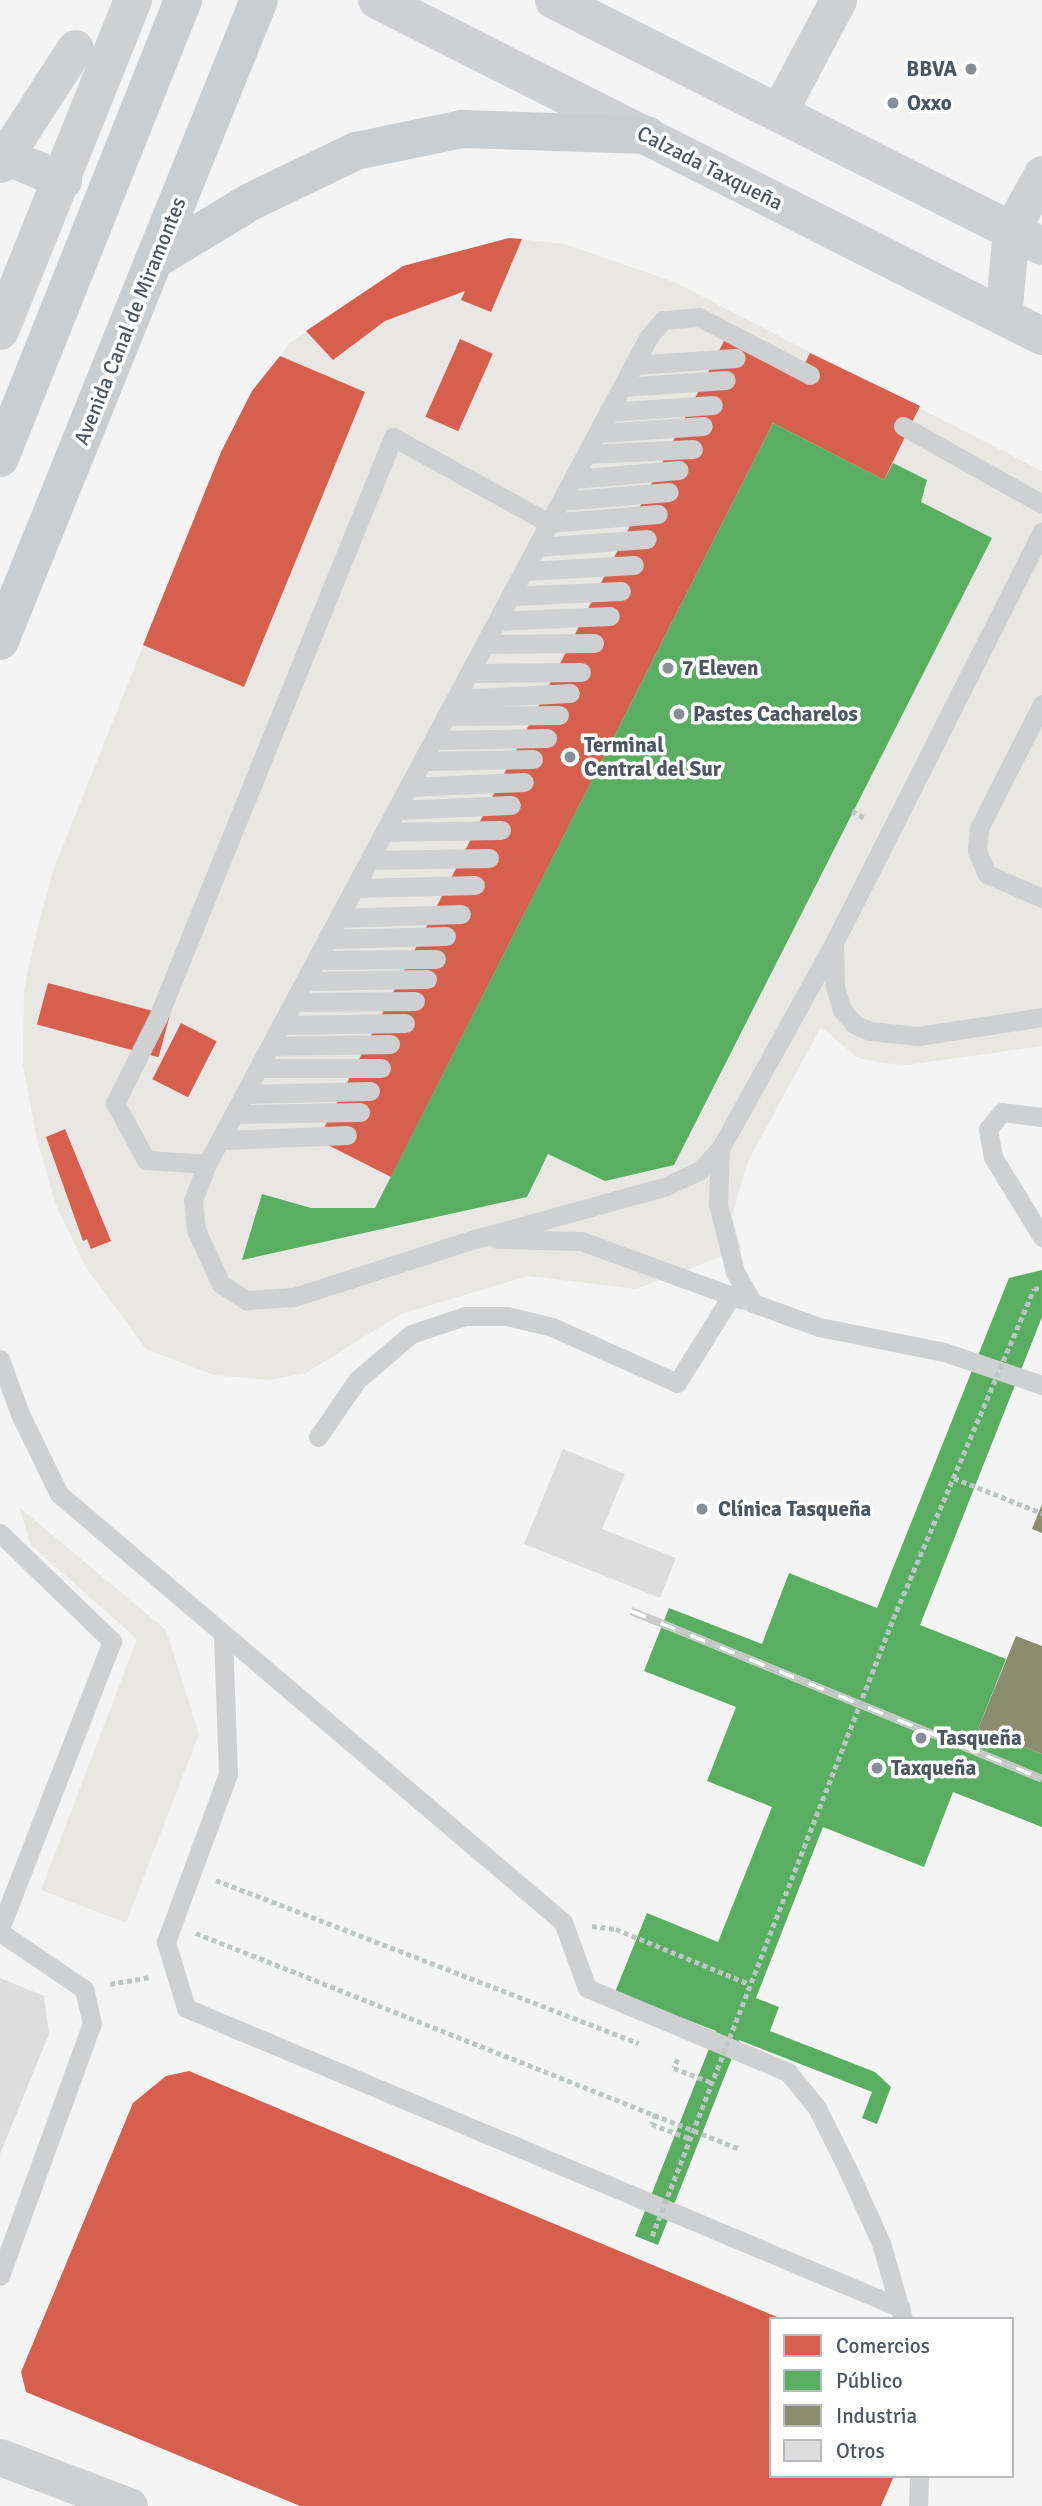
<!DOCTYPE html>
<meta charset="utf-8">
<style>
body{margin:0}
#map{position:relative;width:1042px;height:2506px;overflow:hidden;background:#f4f4f4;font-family:Signika,sans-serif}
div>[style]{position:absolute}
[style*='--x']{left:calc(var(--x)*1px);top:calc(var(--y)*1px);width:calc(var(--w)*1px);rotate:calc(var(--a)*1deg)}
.commercial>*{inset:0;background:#e8e7e3}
.shops>*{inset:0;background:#d6604d;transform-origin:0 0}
.public>*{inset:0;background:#5aae61}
.industry>*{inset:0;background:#8c8c6e}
.building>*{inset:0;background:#ddddde}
.path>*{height:4.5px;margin-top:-2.25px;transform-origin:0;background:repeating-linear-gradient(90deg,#bcc7c4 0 5px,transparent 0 8.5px)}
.service>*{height:19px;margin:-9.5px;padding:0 9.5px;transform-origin:9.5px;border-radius:9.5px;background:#ced0d2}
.minor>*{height:37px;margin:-18.5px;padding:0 18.5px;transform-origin:18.5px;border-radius:18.5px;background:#ced0d2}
.tertiary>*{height:38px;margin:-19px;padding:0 19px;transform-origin:19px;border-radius:19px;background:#ced0d2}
.secondary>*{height:38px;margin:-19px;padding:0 19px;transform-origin:19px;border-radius:19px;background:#ced0d4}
.primary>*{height:38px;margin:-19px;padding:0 19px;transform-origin:19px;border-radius:19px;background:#caced1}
.rail>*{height:8px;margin-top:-4px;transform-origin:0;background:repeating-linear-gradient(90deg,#fff 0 16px,#c9cacc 0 32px);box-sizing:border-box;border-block:2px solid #c9cacc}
.path-bridge>*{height:4.5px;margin-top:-2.25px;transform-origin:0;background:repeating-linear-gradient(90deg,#bcc7c4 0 5px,transparent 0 8.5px)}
.dots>*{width:19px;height:19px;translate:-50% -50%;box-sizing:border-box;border:4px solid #fff;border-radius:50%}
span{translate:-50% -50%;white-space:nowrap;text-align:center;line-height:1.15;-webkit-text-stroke:7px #fff;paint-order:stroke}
.poi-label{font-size:21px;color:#4a5661;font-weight:700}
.right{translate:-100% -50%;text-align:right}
.left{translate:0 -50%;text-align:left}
.street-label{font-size:21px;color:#4a5661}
.legend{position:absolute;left:769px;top:2317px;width:245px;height:161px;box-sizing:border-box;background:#fff;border:2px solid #b7bbc0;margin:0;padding:9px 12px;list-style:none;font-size:21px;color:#4a5661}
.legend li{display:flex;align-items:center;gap:14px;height:35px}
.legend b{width:35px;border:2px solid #b7bbc0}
</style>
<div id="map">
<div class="commercial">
<i style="clip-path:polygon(509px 238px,565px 244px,674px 282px,1042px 471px,1042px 1046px,907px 1065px,883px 1063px,858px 1058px,821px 1027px,748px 1161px,732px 1216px,741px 1249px,636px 1289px,528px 1276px,401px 1314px,306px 1373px,269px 1380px,213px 1375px,146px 1349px,85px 1266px,55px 1203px,35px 1131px,23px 1065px,24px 989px,38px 925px,54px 868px,221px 452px,252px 391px,290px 343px,403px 266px)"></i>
<i style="clip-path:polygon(19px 1507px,166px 1630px,199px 1734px,126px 1923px,41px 1890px,137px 1639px,31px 1545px)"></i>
</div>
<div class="shops">
<i style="clip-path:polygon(509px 238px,522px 239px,491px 312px,461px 300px,465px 291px,385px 321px,333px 360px,306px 331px,403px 266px)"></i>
<i style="left:460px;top:339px;width:36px;height:85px;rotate:24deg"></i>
<i style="clip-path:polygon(725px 339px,800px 373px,810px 353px,920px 406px,884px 480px,773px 423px,391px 1177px,318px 1140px)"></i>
<i style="clip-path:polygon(280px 356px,365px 392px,244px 687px,143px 645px,221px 452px,252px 391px)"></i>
<i style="left:48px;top:983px;width:126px;height:43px;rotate:15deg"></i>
<i style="left:181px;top:1023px;width:40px;height:63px;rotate:27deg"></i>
<i style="clip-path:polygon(65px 1129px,111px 1241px,91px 1249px,87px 1239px,83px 1241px,46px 1137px)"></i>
<i style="clip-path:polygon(189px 2071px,782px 2319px,771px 2319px,771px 2476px,894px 2476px,881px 2506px,300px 2506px,26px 2392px,21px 2372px,133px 2103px,166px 2076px)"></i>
</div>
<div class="public">
<i style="clip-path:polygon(773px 423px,884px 480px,893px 463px,927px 480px,921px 502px,992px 538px,674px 1165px,605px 1181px,548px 1154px,527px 1197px,242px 1260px,262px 1194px,311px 1208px,375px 1208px)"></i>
<i style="clip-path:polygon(1042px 1270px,1042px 1317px,920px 1625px,1006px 1659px,978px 1729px,1042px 1754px,1042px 1827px,953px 1792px,924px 1867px,823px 1827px,756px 1998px,779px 2007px,770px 2031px,875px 2072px,891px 2087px,877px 2124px,862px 2118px,872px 2092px,739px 2040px,658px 2245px,635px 2236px,716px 2031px,615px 1992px,647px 1913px,718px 1942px,772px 1807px,707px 1781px,736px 1707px,644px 1671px,669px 1608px,762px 1644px,789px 1573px,877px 1608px,1009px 1278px)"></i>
</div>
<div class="industry">
<i style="clip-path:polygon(1042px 1504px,1042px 1533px,1032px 1529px)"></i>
<i style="clip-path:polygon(1016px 1636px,1042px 1646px,1042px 1754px,978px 1729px)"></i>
</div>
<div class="building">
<i style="clip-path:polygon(563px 1449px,625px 1474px,602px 1529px,676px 1558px,660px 1598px,524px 1544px)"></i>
<i style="clip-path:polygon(0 1978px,44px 1996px,49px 2034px,0 2154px)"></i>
</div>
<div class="path">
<i style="--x:852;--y:811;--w:17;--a:28"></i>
<i style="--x:1034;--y:1289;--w:8;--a:-14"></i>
<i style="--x:954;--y:1478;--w:95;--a:21.7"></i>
<i style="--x:216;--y:1880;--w:453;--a:21.1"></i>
<i style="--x:592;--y:1926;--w:24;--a:7"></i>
<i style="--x:616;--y:1929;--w:142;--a:22.4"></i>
<i style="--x:196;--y:1933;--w:585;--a:21.66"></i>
<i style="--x:110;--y:1984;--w:41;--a:-9.9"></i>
<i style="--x:678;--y:2059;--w:10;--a:114"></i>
<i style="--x:674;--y:2068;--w:39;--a:21"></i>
<i style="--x:656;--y:2114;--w:11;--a:112"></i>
<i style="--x:652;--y:2124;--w:40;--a:21"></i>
</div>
<div class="service">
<i style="--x:633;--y:365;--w:103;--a:-3.9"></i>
<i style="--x:810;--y:375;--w:125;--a:-152.4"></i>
<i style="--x:699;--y:317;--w:36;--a:175"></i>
<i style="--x:663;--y:320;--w:23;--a:130"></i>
<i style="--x:648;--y:338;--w:936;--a:118.1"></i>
<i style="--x:207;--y:1164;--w:39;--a:111"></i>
<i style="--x:193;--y:1200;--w:30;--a:84"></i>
<i style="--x:196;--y:1230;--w:60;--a:65.2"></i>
<i style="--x:221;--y:1284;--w:30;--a:33"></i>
<i style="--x:246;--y:1300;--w:48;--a:-3.6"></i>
<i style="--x:294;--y:1297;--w:190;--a:-17.8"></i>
<i style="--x:475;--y:1239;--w:196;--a:-15.4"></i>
<i style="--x:664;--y:1187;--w:38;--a:-25"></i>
<i style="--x:699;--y:1171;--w:30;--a:-46"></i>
<i style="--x:720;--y:1149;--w:235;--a:-61"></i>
<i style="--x:834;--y:943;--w:461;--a:-63.2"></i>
<i style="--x:622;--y:387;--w:104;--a:-3.9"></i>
<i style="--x:608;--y:412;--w:105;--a:-3.8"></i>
<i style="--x:903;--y:426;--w:159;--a:29.3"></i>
<i style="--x:599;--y:433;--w:104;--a:-3.9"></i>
<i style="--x:588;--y:454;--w:105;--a:-2.7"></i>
<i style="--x:574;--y:479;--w:105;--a:-4.9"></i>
<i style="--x:561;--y:501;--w:108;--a:-4.8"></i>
<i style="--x:537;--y:547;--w:110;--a:-4.2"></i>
<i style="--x:525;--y:571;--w:109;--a:-3.2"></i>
<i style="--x:512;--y:596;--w:109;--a:-2.6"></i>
<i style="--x:499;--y:621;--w:111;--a:-2.6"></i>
<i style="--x:486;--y:644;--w:108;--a:-0.5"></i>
<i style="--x:470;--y:673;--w:111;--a:-0.5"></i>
<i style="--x:456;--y:699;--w:114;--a:-3"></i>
<i style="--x:1042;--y:704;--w:139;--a:116.9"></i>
<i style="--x:979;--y:828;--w:23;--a:95"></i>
<i style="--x:977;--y:851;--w:25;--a:67"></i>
<i style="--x:987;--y:874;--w:60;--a:23.6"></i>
<i style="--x:446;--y:716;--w:113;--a:-0.5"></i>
<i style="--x:434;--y:740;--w:113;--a:-1"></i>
<i style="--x:423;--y:761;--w:110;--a:-1"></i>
<i style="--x:408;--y:787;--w:116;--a:-2.5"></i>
<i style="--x:397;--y:810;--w:114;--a:-2.5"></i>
<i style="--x:384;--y:832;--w:117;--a:-1"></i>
<i style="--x:369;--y:860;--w:120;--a:-1"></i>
<i style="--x:355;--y:888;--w:120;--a:-1.4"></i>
<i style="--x:338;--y:918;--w:123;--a:-1.9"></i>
<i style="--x:327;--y:939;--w:119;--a:-1.4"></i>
<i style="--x:834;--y:945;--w:42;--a:88.6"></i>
<i style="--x:835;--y:987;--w:24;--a:73"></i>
<i style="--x:842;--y:1010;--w:18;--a:49"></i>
<i style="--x:854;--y:1024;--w:17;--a:24"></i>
<i style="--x:870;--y:1031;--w:48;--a:5.9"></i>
<i style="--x:918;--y:1036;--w:125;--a:-8.7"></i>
<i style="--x:316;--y:960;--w:120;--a:-0.5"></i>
<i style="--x:305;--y:981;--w:122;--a:-0.9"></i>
<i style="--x:294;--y:1002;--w:121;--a:-0.5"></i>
<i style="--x:281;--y:1025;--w:124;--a:-0.9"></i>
<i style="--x:271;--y:1046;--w:119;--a:-1"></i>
<i style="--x:261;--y:1068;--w:120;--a:0"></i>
<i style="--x:246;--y:1094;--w:124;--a:-1.4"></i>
<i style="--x:234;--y:1114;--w:126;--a:-0.9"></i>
<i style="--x:1042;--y:1117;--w:40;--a:-172.9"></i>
<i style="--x:1002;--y:1112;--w:22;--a:129"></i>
<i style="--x:988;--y:1129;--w:28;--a:80"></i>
<i style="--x:993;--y:1157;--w:94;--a:58.5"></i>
<i style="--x:222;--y:1140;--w:125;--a:-2.3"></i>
<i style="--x:720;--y:1149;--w:55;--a:92.1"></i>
<i style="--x:718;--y:1204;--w:70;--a:76"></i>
<i style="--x:735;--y:1272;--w:36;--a:60"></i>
<i style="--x:753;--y:1303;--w:70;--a:20"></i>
<i style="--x:819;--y:1327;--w:127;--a:11.3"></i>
<i style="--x:944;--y:1352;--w:103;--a:18.6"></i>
<i style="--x:207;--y:1164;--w:61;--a:-176.2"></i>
<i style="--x:146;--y:1160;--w:65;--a:-118.5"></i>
<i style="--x:115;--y:1103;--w:96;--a:-63.4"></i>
<i style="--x:158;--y:1017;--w:626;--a:-67.94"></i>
<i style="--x:393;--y:437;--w:178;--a:28.9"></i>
<i style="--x:549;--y:523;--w:109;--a:-4.7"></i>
<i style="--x:497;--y:1239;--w:84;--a:1.4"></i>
<i style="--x:581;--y:1241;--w:172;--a:20"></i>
<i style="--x:0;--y:1359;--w:59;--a:70"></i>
<i style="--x:20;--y:1414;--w:89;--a:64"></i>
<i style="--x:59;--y:1494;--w:661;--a:40.34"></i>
<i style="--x:563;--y:1922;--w:70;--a:70"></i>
<i style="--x:587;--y:1988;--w:218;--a:22.7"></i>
<i style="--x:788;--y:2072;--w:46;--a:51.1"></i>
<i style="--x:817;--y:2108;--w:69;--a:63.4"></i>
<i style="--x:848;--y:2170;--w:80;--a:65.7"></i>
<i style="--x:881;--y:2243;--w:79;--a:73.9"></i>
<i style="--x:318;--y:1437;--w:69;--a:-55.6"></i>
<i style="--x:357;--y:1380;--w:71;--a:-40.4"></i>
<i style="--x:411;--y:1334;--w:57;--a:-18.4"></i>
<i style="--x:465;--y:1316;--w:42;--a:0"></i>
<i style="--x:507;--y:1316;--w:46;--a:13.7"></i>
<i style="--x:552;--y:1327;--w:137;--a:24.1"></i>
<i style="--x:677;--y:1383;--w:104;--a:-58"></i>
<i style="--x:0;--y:1533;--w:156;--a:44"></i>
<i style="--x:112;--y:1641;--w:308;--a:111.3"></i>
<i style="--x:223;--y:1637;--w:137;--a:87.9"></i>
<i style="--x:228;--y:1774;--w:179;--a:110.3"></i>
<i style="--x:166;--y:1942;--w:69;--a:73.1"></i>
<i style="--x:186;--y:2008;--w:775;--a:22.76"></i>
<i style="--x:0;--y:1932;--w:102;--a:34.2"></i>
<i style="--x:84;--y:1989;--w:35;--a:77"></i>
<i style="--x:92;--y:2023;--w:269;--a:110"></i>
<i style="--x:918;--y:2506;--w:30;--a:-88"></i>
</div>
<div class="minor">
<i style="--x:778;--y:113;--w:128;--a:-62"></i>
<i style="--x:5;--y:156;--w:63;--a:22.5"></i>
<i style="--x:0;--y:164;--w:138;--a:-57.1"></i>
<i style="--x:1003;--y:316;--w:86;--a:-84.7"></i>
<i style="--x:1011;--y:230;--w:64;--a:-61"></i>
<i style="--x:0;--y:2457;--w:138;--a:20.8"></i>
</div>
<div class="tertiary">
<i style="--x:0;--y:331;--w:357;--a:-68.1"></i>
</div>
<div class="secondary">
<i style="--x:377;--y:0;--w:745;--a:26.81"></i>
<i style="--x:554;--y:0;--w:546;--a:26.75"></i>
</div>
<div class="primary">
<i style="--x:156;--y:259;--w:110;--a:-31.2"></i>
<i style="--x:250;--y:202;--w:118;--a:-25.7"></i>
<i style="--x:356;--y:151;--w:108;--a:-11.7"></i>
<i style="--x:462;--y:129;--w:185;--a:1.9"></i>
<i style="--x:0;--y:458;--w:493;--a:-68.2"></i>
<i style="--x:0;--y:641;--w:691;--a:-68"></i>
</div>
<div class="rail">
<i style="--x:631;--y:1611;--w:444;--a:22.2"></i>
</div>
<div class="path-bridge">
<i style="--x:652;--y:2236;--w:662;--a:-68.66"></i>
<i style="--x:893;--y:1619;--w:359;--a:-66.9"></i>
</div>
<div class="dots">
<i style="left:971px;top:69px;background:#868d94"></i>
<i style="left:893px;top:103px;background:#868d94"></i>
<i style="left:668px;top:668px;background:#868d94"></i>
<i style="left:679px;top:714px;background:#868d94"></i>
<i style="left:570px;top:757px;background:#868d94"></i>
<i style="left:702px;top:1509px;background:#868d94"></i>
<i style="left:921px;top:1738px;background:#868d94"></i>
<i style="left:877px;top:1768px;background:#868d94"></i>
</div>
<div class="poi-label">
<span class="right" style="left:957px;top:69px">BBVA</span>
<span class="left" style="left:907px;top:103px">Oxxo</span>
<span class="left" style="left:682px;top:668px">7 Eleven</span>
<span class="left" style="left:693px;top:714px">Pastes Cacharelos</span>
<span class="left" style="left:584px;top:757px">Terminal<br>Central del Sur</span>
<span class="left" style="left:718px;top:1509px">Clínica Tasqueña</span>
<span class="left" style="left:937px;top:1738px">Tasqueña</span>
<span class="left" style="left:891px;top:1768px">Taxqueña</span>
</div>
<div class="street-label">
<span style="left:710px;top:168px;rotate:27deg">Calzada Taxqueña</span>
<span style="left:130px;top:321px;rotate:-68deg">Avenida Canal de Miramontes</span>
</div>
<ul class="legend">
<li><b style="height:19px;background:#d6604d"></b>Comercios</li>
<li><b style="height:19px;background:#5aae61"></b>Público</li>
<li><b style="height:19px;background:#8c8c6e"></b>Industria</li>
<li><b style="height:19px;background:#ddddde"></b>Otros</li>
</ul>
</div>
